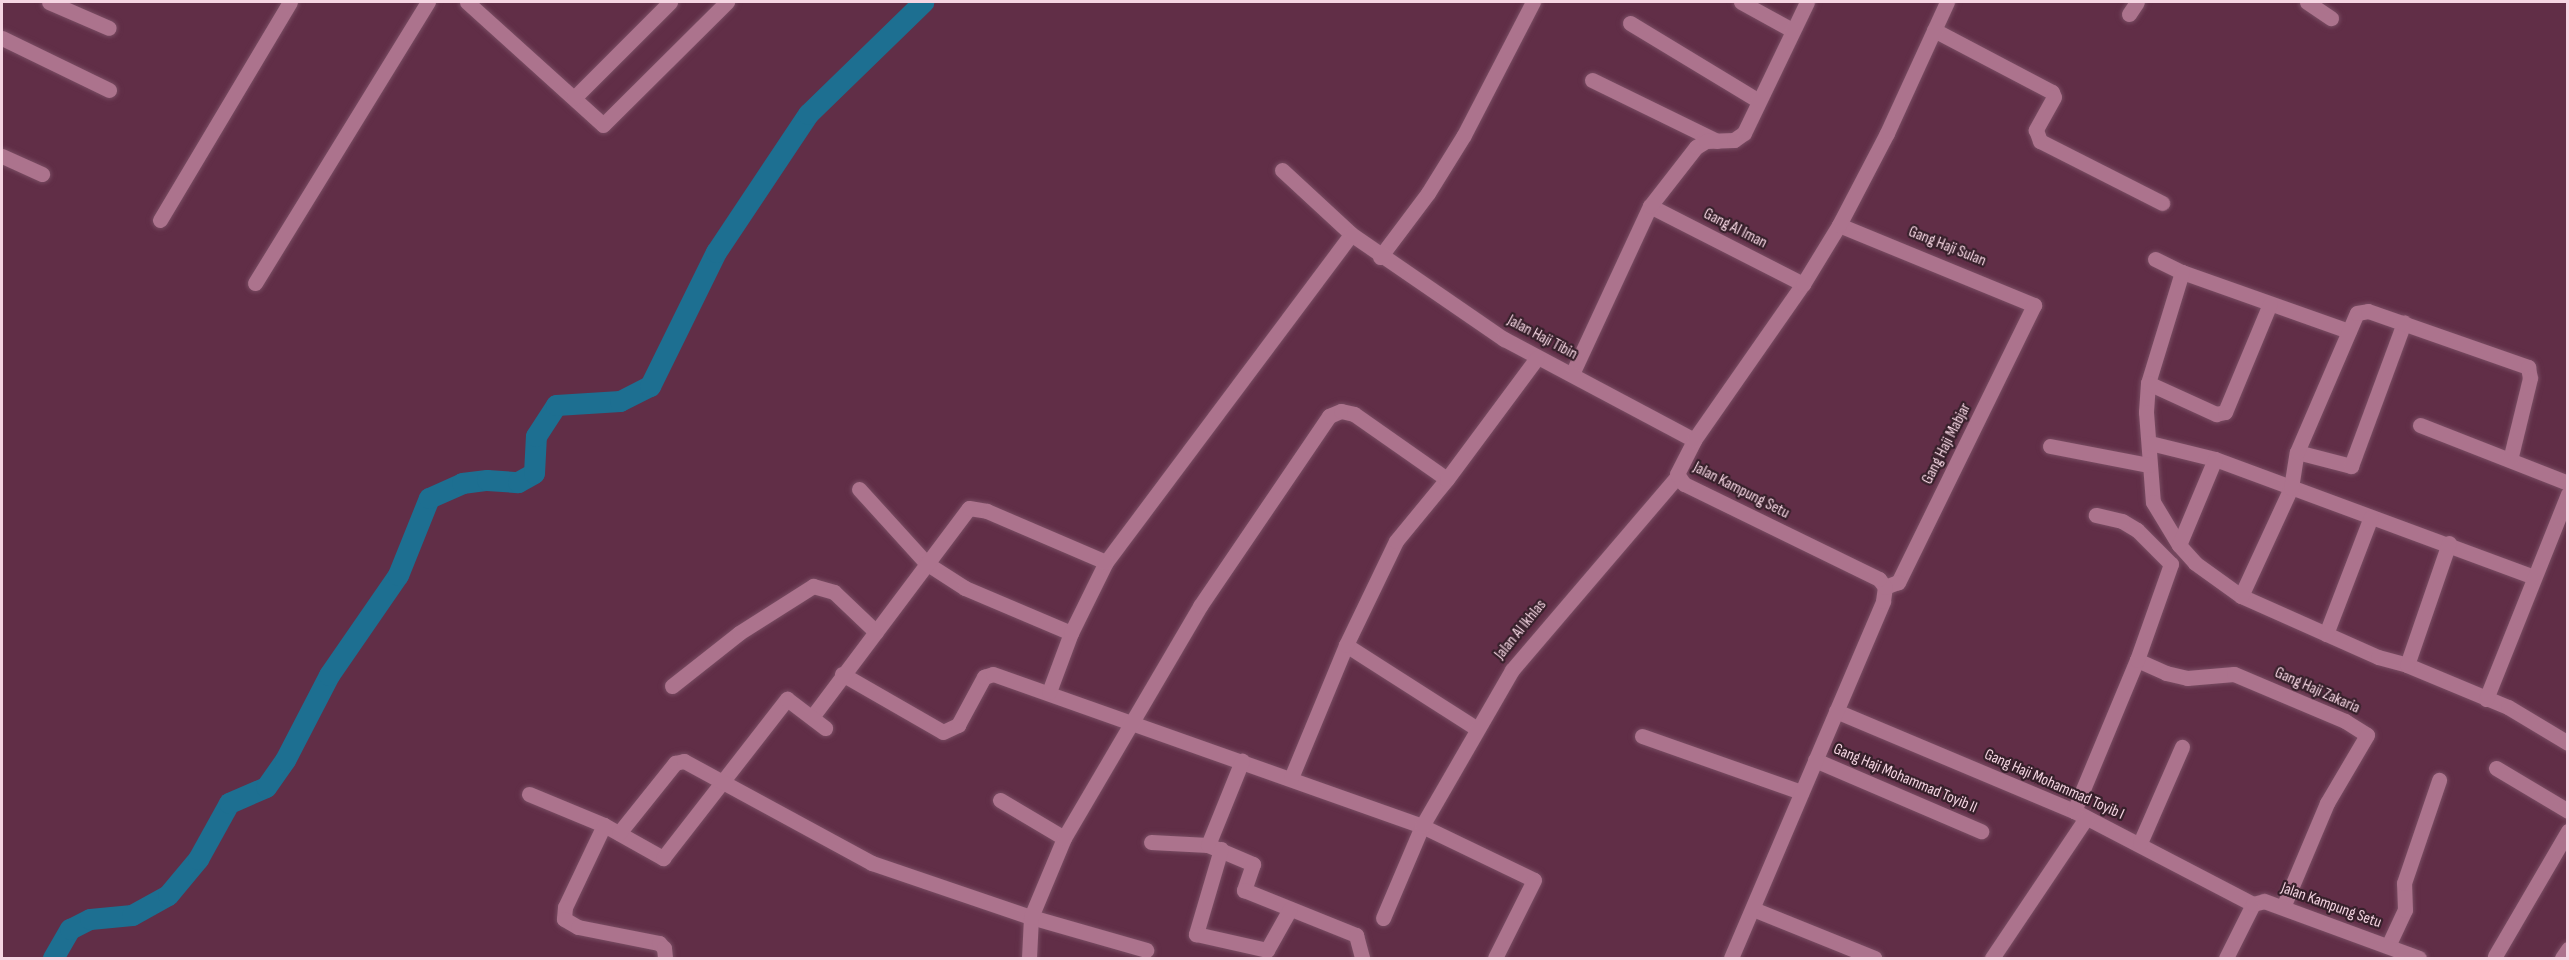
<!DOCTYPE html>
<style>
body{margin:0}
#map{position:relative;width:2569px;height:960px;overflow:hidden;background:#612e47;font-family:"Sofia Sans Condensed",sans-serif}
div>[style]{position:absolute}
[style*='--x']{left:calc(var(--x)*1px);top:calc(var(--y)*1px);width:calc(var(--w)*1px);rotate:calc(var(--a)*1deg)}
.canal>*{height:21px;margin:-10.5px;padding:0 10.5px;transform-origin:10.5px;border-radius:10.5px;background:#1d6f91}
.roads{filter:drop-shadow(0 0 2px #794d63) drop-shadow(0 0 2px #794d63)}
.minor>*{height:15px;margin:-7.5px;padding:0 7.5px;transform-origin:7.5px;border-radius:7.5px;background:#ac738d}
.tertiary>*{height:15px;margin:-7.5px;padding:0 7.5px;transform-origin:7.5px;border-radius:7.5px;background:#ac738d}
span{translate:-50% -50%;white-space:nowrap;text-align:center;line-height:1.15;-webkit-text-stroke:4.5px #37202b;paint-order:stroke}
.street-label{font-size:16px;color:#f5d5e2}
.frame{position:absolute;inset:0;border:3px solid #f5d5e2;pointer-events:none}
</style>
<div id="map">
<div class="canal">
<i style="--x:53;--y:958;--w:34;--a:-60"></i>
<i style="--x:70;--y:929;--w:22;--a:-27"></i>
<i style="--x:90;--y:919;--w:42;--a:-5.4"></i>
<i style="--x:132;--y:915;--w:41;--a:-29.1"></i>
<i style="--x:168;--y:895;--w:47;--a:-50.2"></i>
<i style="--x:198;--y:859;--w:64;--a:-61"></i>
<i style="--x:229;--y:803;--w:40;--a:-23.4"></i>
<i style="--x:266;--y:787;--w:33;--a:-55"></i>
<i style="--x:285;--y:760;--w:96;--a:-62.6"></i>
<i style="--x:329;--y:675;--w:121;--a:-55.4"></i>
<i style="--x:398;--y:575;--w:83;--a:-68.1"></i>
<i style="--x:429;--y:498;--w:36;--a:-24"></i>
<i style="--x:462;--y:483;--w:25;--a:-7"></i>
<i style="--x:487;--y:480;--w:31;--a:4"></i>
<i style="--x:518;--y:482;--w:18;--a:-29"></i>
<i style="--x:534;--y:473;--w:37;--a:-87"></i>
<i style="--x:536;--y:436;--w:37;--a:-57"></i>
<i style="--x:556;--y:405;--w:64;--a:-3.6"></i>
<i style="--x:620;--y:401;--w:34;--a:-27"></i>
<i style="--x:650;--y:386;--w:149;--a:-63.8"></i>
<i style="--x:716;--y:252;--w:166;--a:-56.3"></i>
<i style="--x:808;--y:114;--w:161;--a:-44.2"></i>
</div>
<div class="roads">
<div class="minor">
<i style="--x:49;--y:2;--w:65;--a:23.4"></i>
<i style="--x:467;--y:2;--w:183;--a:42.1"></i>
<i style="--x:603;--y:125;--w:175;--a:-44.8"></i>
<i style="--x:1741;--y:2;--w:58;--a:28.8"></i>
<i style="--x:2307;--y:2;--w:29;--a:34"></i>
<i style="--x:2129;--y:14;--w:14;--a:-56"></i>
<i style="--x:1630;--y:23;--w:149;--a:31.2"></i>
<i style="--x:1934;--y:30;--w:133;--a:27.7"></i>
<i style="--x:2052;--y:92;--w:5;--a:68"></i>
<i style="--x:2054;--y:97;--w:38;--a:119"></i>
<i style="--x:2036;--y:130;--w:12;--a:70"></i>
<i style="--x:2040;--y:141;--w:137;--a:26.9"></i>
<i style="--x:2;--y:38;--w:119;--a:25.9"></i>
<i style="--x:1592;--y:80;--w:139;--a:26"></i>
<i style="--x:574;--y:98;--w:136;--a:-45"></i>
<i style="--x:2;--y:156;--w:44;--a:24.2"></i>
<i style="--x:1282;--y:170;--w:94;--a:42.8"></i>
<i style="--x:1650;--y:206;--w:172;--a:27"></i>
<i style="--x:160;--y:220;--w:254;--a:-59.2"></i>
<i style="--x:1839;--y:225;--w:211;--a:22.3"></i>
<i style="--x:2034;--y:305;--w:309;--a:116.1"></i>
<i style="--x:1898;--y:582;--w:14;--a:159"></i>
<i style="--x:1380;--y:257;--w:80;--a:-53.1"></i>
<i style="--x:1428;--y:193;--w:68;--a:-58.2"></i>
<i style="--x:1464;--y:135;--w:150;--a:-62.6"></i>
<i style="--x:2155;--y:259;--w:30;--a:26"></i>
<i style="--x:2182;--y:272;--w:177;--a:19.5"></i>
<i style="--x:2182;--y:272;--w:116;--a:107"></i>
<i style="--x:2148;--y:383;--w:29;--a:94"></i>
<i style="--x:2146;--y:412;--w:90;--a:85.6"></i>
<i style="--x:2153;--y:502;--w:50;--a:58.8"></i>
<i style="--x:2179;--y:545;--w:24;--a:48"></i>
<i style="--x:2195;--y:563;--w:57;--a:35.7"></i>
<i style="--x:2241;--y:596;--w:150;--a:24"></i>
<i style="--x:2378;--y:657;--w:30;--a:15"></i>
<i style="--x:2407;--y:665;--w:109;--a:22.6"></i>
<i style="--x:2508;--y:707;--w:70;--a:31"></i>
<i style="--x:255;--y:283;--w:330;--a:-58.4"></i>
<i style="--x:1572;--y:374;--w:185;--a:-65.1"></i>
<i style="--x:1650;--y:206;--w:75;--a:-52.1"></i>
<i style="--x:1696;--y:147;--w:12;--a:-31"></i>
<i style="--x:1706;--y:141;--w:28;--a:-2"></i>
<i style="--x:1734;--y:140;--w:12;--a:-35"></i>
<i style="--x:1744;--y:133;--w:145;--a:-64.3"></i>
<i style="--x:2148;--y:383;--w:75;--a:24.5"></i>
<i style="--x:2216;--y:414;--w:9;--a:-13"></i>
<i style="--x:2225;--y:412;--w:117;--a:-67.4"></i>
<i style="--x:2420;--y:425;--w:159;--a:21.4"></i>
<i style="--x:2150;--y:443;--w:67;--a:13.8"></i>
<i style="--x:2215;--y:459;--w:338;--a:20.3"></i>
<i style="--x:2050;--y:446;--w:101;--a:10.9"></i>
<i style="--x:2297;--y:452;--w:56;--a:14.5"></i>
<i style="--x:2351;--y:466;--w:153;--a:-69.7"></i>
<i style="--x:859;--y:489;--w:100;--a:47.8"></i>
<i style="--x:926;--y:563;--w:46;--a:32.7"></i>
<i style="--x:965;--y:588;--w:115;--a:23"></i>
<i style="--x:2179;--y:545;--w:93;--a:-67.3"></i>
<i style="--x:2241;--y:596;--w:119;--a:-65.2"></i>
<i style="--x:2291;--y:488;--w:36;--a:-81"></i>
<i style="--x:2297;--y:452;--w:151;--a:-66.7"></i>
<i style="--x:2357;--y:313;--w:11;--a:-10"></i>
<i style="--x:2368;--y:311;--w:170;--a:19.3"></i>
<i style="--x:2528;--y:367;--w:11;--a:80"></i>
<i style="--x:2530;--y:378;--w:84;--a:103.7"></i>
<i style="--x:2326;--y:634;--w:125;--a:-69"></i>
<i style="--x:1346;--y:645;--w:154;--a:32.6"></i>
<i style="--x:2137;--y:660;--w:32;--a:24"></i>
<i style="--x:2166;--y:673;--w:22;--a:13"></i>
<i style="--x:2187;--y:678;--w:47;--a:-4.9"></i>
<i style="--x:2234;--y:674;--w:121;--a:22.9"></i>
<i style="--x:2345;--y:721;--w:26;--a:32"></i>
<i style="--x:2367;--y:735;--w:79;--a:120.5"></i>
<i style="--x:2327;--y:803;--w:113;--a:112.9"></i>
<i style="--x:2407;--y:665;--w:129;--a:-71"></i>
<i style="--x:842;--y:674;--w:116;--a:29.9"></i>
<i style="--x:943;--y:732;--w:17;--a:-25"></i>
<i style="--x:958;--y:725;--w:55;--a:-61.6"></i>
<i style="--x:984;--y:677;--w:9;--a:-18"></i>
<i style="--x:993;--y:674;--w:455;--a:19.5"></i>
<i style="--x:1422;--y:826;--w:124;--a:25.7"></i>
<i style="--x:1534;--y:880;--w:87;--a:116.6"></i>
<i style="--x:672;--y:686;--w:85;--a:-38.3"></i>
<i style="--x:739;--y:633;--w:88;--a:-32.4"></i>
<i style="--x:813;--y:586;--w:22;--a:16"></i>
<i style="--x:834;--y:592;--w:58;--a:43.6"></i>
<i style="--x:1049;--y:692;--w:63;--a:-69.6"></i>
<i style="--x:1071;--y:633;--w:79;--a:-63.8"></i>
<i style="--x:1106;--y:562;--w:409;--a:-53.2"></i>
<i style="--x:1351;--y:234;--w:186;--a:34.5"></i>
<i style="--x:1504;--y:339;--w:215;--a:28"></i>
<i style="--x:2486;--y:699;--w:221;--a:-68.2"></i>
<i style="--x:1836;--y:711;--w:258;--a:22.8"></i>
<i style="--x:2074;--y:811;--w:202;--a:27.5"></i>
<i style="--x:812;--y:717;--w:261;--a:-53.1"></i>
<i style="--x:969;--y:508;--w:18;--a:9"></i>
<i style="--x:987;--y:511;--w:129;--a:23.2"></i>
<i style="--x:1642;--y:736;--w:169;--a:19.4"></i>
<i style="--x:1815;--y:760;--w:181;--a:23.2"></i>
<i style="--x:2496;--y:768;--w:84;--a:30.8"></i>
<i style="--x:1291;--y:778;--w:144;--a:-67.5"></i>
<i style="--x:1346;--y:645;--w:115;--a:-64.3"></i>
<i style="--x:1396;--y:541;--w:80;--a:-50.6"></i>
<i style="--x:529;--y:794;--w:81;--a:22.5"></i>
<i style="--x:604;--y:825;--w:68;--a:29.2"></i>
<i style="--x:663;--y:858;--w:202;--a:-52.1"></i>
<i style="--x:787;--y:699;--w:48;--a:37.3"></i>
<i style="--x:1000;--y:800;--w:74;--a:30.7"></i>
<i style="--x:2074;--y:811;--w:164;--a:-67.4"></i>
<i style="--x:2137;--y:660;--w:102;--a:-70.5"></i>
<i style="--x:2171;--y:564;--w:48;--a:-135"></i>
<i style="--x:2137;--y:530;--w:17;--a:-149"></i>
<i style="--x:2122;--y:521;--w:27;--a:-167"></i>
<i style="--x:604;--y:825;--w:91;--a:115.4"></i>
<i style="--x:565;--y:907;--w:12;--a:95"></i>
<i style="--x:564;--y:919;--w:16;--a:30"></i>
<i style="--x:578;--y:927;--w:83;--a:11.2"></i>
<i style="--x:659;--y:943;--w:7;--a:45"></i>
<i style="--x:664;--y:948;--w:10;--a:84"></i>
<i style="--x:619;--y:833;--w:90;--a:-51.3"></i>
<i style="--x:675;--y:763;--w:9;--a:-13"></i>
<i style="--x:684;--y:761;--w:214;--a:28.5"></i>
<i style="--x:872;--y:863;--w:168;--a:18.8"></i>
<i style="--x:1031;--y:917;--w:120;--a:16"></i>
<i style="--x:1151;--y:842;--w:57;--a:3"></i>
<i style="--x:1208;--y:845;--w:49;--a:22.9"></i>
<i style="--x:1253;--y:864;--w:28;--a:109"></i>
<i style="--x:1244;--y:890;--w:121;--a:21.9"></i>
<i style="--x:1356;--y:935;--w:24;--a:75"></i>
<i style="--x:2140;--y:843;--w:105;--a:-66.4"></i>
<i style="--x:1208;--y:845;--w:91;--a:-68"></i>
<i style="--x:1221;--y:849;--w:89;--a:106.4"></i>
<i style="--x:1196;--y:934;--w:73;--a:12.7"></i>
<i style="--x:1267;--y:950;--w:47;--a:-60.7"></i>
<i style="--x:1753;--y:909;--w:131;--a:22"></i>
<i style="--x:1383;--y:918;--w:100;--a:-67"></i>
<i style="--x:1422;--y:826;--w:180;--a:-60"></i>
<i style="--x:1512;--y:670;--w:254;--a:-49.5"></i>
<i style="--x:2388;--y:946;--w:40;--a:-65"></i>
<i style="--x:2405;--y:910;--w:27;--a:-92"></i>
<i style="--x:2404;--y:883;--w:109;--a:-71.2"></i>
<i style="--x:2495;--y:956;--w:145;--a:-59.7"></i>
<i style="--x:1029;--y:958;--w:41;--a:-87.2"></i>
<i style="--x:1031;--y:917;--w:86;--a:-67.3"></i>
<i style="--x:1064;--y:838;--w:269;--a:-59.6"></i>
<i style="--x:1200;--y:606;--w:230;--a:-55.8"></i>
<i style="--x:1329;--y:416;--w:13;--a:-23"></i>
<i style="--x:1341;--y:411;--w:13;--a:13"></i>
<i style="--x:1354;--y:414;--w:113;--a:35"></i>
<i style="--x:1447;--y:479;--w:151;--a:-53.4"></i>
<i style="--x:1992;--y:958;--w:169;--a:-56.1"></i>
</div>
<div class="tertiary">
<i style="--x:1731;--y:958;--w:388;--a:-66.9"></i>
<i style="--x:1883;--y:601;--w:14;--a:-82"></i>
<i style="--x:1885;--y:587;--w:10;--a:-127"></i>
<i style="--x:1879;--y:579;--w:217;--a:-154"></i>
<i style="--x:1684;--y:484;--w:12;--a:-125"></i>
<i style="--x:1677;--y:474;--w:38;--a:-63"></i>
<i style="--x:1694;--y:440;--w:190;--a:-55.1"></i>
<i style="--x:1803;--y:284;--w:69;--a:-58.6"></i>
<i style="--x:1839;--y:225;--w:104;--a:-62.4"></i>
<i style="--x:1887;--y:133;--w:144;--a:-65.4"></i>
<i style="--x:2226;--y:958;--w:60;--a:-63.4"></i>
<i style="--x:2253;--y:904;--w:11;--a:-15"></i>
<i style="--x:2264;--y:901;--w:165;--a:20.2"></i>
<i style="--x:2562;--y:958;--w:11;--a:-56"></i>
</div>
</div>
<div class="street-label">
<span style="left:1735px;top:229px;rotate:27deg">Gang Al Iman</span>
<span style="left:1947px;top:247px;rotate:22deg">Gang Haji Sulan</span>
<span style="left:1542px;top:338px;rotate:28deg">Jalan Haji Tibin</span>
<span style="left:1947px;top:444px;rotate:-63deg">Gang Haji Mabjar</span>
<span style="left:1741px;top:491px;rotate:27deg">Jalan Kampung Setu</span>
<span style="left:1521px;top:630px;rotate:-51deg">Jalan Al Ikhlas</span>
<span style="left:2317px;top:691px;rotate:24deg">Gang Haji Zakaria</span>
<span style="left:1905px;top:779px;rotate:23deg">Gang Haji Mohammad Toyib II</span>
<span style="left:2054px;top:785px;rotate:24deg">Gang Haji Mohammad Toyib I</span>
<span style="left:2331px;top:906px;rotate:20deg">Jalan Kampung Setu</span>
</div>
<div class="frame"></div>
</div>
